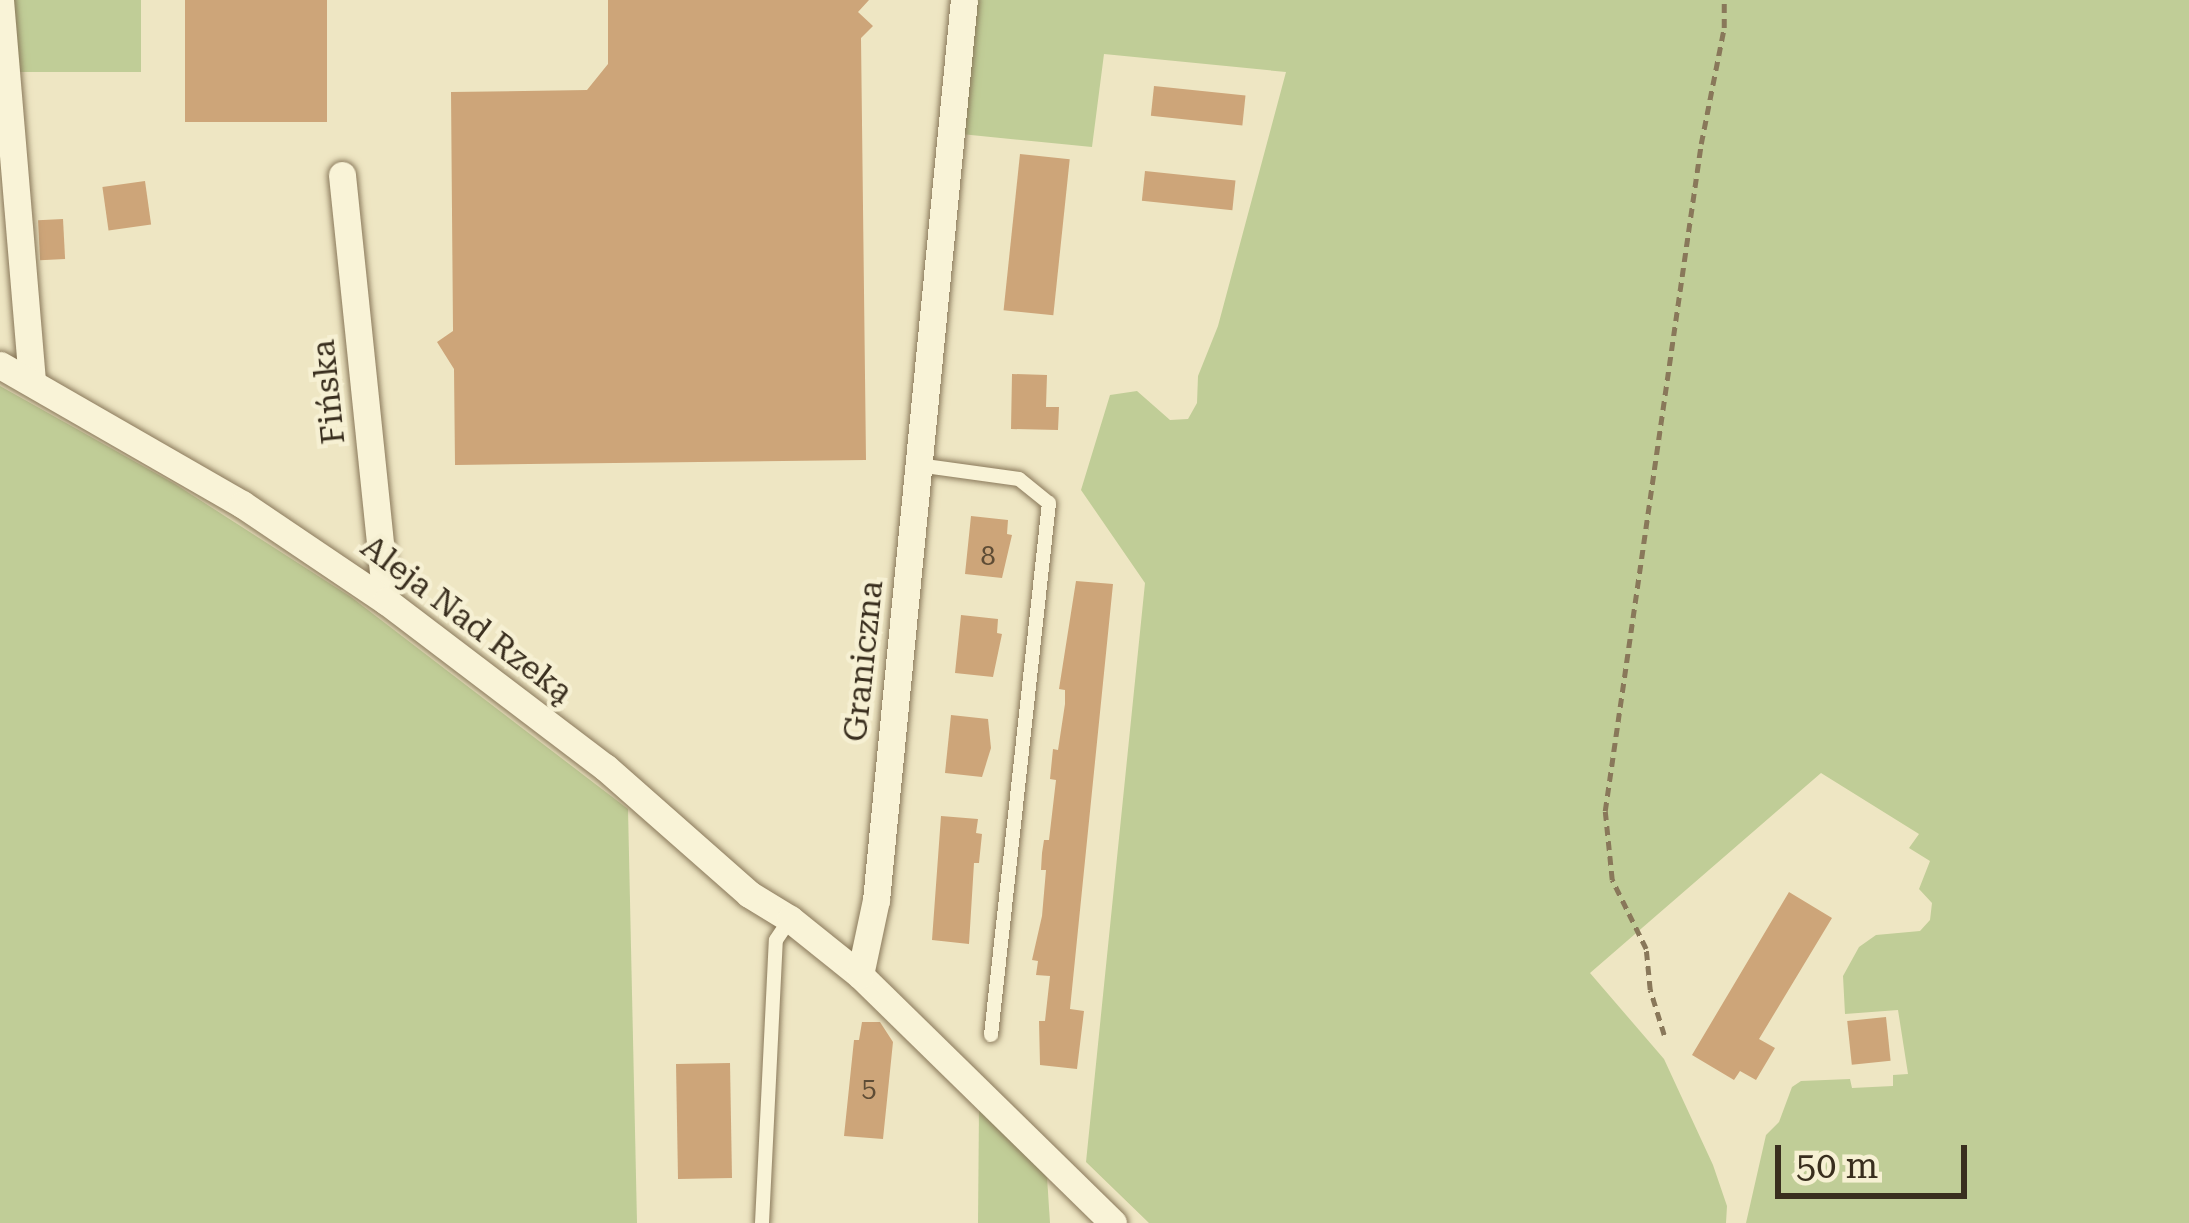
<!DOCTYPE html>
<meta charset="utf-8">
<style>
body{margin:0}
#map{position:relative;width:2189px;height:1223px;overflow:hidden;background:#eee6c3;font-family:"Roboto Serif",serif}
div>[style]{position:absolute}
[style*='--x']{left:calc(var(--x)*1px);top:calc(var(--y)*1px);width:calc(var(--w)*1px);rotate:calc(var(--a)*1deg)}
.green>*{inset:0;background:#c0cd97;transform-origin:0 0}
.building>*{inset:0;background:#cda579;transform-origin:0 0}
.path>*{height:4.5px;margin-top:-2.25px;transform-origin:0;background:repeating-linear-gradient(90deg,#89785a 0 9px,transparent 0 15px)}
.roads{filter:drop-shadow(0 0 3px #89785a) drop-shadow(0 0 3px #89785a)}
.service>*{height:14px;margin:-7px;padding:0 7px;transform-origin:7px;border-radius:7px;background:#f9f3d7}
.minor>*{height:27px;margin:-13.5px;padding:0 13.5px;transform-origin:13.5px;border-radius:13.5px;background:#f9f3d7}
span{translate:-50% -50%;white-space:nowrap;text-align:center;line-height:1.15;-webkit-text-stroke:9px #f6f0d3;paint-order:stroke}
.number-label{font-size:27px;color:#5e4c35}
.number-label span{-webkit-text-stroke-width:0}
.street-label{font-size:33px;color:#392e1e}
.scale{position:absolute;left:1775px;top:1145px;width:192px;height:54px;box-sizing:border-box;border:6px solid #392e1e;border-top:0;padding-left:15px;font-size:36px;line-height:42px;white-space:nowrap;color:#392e1e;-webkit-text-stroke:9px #f6f0d3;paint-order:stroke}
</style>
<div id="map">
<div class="green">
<i style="left:12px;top:0;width:129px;height:72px"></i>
<i style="clip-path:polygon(976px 0,2189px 0,2189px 1223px,1746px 1223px,1766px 1135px,1779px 1122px,1792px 1087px,1801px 1081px,1850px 1079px,1852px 1088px,1893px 1086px,1893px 1075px,1908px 1074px,1898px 1010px,1845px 1014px,1843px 976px,1859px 947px,1876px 935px,1920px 931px,1930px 920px,1932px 903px,1919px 889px,1930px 861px,1909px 848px,1919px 834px,1821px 773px,1590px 973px,1664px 1059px,1713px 1165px,1727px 1206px,1726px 1223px,1149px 1223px,1086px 1162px,1145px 583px,1081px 490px,1110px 395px,1137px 391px,1170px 420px,1188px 419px,1197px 403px,1198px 376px,1218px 326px,1286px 72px,1104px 54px,1092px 147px,961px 134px)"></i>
<i style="clip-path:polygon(0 386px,175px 484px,351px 597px,628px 809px,637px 1223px,0 1223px)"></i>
<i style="clip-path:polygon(979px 1109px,1047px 1177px,1050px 1223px,978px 1223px)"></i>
</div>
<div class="building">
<i style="left:185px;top:0;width:142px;height:122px"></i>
<i style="clip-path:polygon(608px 0,869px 0,858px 12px,873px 26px,861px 38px,866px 460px,455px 465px,454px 369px,437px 342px,453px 331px,451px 92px,587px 90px,608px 64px)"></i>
<i style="left:1154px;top:86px;width:92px;height:30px;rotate:6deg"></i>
<i style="left:1020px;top:154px;width:50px;height:157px;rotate:6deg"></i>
<i style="left:1145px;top:171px;width:91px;height:30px;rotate:6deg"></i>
<i style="left:145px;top:181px;width:44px;height:43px;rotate:82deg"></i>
<i style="left:63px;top:219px;width:40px;height:25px;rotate:87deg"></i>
<i style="clip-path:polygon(1012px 374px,1047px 375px,1046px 407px,1059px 407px,1058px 430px,1011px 429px)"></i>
<i style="clip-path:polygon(971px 516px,1008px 520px,1007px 534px,1012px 535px,1002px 578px,965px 574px)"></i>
<i style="clip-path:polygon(1076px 581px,1113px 584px,1070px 1009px,1084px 1011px,1077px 1069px,1040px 1065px,1039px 1021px,1045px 1021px,1050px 976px,1036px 975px,1038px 961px,1032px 960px,1042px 916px,1046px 870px,1041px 870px,1042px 853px,1044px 840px,1049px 840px,1056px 780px,1050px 779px,1053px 749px,1058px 750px,1065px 704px,1065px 690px,1059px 689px)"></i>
<i style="clip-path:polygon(961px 615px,998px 619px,997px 633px,1002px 634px,993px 677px,955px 673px)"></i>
<i style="clip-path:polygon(951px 715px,988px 719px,991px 748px,982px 777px,945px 773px)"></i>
<i style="clip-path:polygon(941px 816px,978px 819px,976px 833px,982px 834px,979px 863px,974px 863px,969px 944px,932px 940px)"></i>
<i style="clip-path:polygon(1789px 892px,1832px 918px,1759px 1039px,1775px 1048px,1756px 1080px,1740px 1071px,1734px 1080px,1692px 1055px)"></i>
<i style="left:1886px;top:1017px;width:44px;height:39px;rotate:84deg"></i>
<i style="clip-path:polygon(862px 1022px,880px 1022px,893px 1042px,883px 1139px,844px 1136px,854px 1040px,859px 1040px)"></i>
<i style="left:730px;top:1063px;width:115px;height:54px;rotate:89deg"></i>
</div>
<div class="path">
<i style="--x:1664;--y:1035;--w:47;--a:-107.3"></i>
<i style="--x:1650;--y:990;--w:41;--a:-95.6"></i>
<i style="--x:1646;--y:949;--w:77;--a:-116.2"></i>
<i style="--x:1612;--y:880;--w:69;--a:-95.8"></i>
<i style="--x:1605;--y:811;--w:674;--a:-81.81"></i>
<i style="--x:1701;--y:144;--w:118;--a:-78.8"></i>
<i style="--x:1724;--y:28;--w:28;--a:-90"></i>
</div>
<div class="roads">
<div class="service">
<i style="--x:918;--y:465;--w:102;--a:7.9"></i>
<i style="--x:1019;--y:479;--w:38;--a:39"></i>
<i style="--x:1049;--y:503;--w:535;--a:96.22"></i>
<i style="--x:762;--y:1223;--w:283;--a:-87.2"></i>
<i style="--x:776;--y:940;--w:25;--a:-56"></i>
</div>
<div class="minor">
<i style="--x:0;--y:0;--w:383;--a:85.2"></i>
<i style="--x:342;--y:175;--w:428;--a:84.1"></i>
<i style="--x:0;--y:365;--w:279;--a:29.9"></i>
<i style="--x:242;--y:504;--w:174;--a:34"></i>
<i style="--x:386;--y:601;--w:275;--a:37.2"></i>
<i style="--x:605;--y:767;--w:192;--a:41.4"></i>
<i style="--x:749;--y:894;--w:48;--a:31.4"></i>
<i style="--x:790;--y:919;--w:90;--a:38.7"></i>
<i style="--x:860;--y:975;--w:354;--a:44.4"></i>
<i style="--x:860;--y:975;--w:77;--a:-78"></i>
<i style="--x:876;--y:900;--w:904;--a:-84.42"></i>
</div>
</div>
<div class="number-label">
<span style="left:988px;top:557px">8</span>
<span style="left:869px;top:1089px">5</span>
</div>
<div class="street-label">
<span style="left:328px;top:392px;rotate:-96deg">Fińska</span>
<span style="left:467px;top:619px;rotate:37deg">Aleja Nad Rzeką</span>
<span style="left:863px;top:661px;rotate:-84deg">Graniczna</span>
</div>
<div class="scale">50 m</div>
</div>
